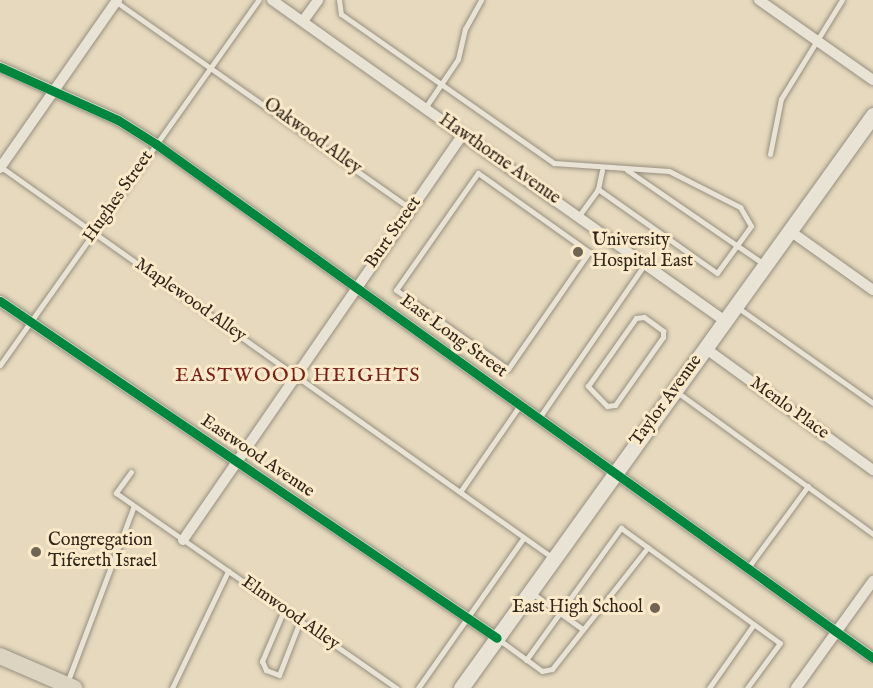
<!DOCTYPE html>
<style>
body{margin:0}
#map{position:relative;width:873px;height:688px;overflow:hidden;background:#e6d9be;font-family:"IM FELL English",serif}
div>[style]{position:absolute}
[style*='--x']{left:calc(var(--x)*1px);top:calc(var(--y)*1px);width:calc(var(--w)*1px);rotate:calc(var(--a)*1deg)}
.roads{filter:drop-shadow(0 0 2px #978f7f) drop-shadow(0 0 2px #978f7f)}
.lane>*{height:5px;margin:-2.5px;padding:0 2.5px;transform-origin:2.5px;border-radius:2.5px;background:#e9e3d6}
.street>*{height:10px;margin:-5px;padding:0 5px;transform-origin:5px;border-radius:5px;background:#e9e3d6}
.secondary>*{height:15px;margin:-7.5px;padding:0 7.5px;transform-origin:7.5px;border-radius:7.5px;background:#e9e3d6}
.primary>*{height:16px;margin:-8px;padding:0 8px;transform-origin:8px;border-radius:8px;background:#ddd3c1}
.cycleway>*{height:9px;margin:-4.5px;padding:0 4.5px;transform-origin:4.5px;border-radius:4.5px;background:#00873e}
.dots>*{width:16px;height:16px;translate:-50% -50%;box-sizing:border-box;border:3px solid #faeaca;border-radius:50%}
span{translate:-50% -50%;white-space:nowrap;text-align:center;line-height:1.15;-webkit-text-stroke:6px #faeaca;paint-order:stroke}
.street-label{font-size:18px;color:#31261c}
.poi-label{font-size:18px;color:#31261c}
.left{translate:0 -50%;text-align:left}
.right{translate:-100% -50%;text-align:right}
.neighbourhood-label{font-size:20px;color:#7a1f14;letter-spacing:1.5px}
</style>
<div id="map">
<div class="roads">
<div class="lane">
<i style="--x:339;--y:0;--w:14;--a:82"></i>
<i style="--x:341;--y:14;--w:260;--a:35"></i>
<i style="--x:554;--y:163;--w:115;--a:4"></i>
<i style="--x:669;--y:171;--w:80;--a:26.9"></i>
<i style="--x:740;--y:207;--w:22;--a:60"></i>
<i style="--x:751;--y:226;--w:58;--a:125.9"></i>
<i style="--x:717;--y:273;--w:146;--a:-144.8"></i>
<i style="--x:115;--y:1;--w:362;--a:35.1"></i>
<i style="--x:425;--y:108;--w:59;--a:-56"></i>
<i style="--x:458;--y:59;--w:31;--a:-77"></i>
<i style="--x:465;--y:29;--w:33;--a:-61"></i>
<i style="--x:770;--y:154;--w:56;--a:-78.7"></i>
<i style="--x:781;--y:99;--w:116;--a:-58.4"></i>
<i style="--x:1;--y:167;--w:676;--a:35.31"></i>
<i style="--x:627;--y:170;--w:168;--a:34.5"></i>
<i style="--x:478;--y:173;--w:136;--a:35.4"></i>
<i style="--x:589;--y:252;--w:142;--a:124.7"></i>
<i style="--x:508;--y:369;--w:137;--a:-144.8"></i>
<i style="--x:396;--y:290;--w:143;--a:-55"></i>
<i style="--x:578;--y:217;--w:34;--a:-54"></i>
<i style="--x:598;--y:189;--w:19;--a:-78"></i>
<i style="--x:737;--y:307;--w:166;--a:35.2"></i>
<i style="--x:644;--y:317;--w:24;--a:36"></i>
<i style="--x:663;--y:331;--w:6;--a:90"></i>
<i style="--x:663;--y:337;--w:83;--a:125.2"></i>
<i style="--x:615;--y:405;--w:8;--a:173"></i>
<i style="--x:607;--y:406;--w:28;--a:-134"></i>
<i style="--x:588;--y:386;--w:83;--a:-54.8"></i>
<i style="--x:636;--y:318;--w:8;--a:-7"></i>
<i style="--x:0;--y:365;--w:447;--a:-54.7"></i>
<i style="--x:677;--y:392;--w:242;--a:35.9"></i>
<i style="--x:539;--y:418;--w:187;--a:-55.5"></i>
<i style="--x:131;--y:472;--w:26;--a:126"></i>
<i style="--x:116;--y:493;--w:342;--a:34.8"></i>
<i style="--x:460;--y:492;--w:106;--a:-55.4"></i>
<i style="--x:747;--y:569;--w:103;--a:-53.7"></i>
<i style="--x:532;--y:593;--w:60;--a:35.5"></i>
<i style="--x:284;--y:610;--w:56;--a:113.3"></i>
<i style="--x:262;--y:661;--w:10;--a:66"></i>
<i style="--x:266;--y:670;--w:14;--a:21"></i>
<i style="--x:279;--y:675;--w:58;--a:-68.7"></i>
<i style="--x:498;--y:639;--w:54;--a:36"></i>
<i style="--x:542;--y:671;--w:10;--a:-11"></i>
<i style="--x:552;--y:669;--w:155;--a:-51.8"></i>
<i style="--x:526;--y:660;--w:163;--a:-54.3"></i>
<i style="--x:621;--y:528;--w:196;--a:35.9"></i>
<i style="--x:780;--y:643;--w:56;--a:126.3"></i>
<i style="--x:67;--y:683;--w:189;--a:-69.3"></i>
<i style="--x:172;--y:688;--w:130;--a:-64.4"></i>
<i style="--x:418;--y:688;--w:184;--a:-54.9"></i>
<i style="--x:709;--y:688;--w:78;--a:-54.9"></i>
</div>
<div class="street">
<i style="--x:272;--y:0;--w:555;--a:35.32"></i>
<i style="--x:759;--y:0;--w:139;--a:35.1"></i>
<i style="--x:303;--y:21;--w:26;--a:-54"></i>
<i style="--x:0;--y:67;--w:129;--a:24.2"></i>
<i style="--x:118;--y:120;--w:45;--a:32.3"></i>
<i style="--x:156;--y:144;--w:882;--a:35.64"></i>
<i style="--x:0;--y:168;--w:205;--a:-55.1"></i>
<i style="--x:790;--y:231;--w:102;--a:35.4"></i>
<i style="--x:0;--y:301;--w:600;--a:34.14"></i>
<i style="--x:705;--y:348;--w:208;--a:36"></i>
<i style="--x:183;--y:540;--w:492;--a:-55.4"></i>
<i style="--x:796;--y:688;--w:132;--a:-54.3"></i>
</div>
<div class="secondary">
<i style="--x:461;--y:688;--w:706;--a:-54.28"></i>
</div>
<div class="primary">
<i style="--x:0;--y:656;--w:81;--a:23.4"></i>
</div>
</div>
<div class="cycleway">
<i style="--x:0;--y:67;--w:129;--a:24.2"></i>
<i style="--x:118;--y:120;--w:45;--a:32.3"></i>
<i style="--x:156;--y:144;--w:882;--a:35.64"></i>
<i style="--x:0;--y:301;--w:600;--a:34.14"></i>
</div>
<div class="dots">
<i style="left:578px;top:252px;background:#706555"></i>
<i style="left:36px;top:552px;background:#706555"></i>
<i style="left:655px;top:608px;background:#706555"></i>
</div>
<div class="street-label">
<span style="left:312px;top:137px;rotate:36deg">Oakwood Alley</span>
<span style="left:499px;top:160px;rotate:35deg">Hawthorne Avenue</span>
<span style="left:119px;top:197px;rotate:-55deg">Hughes Street</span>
<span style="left:394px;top:233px;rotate:-55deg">Burt Street</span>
<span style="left:190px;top:301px;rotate:35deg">Maplewood Alley</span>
<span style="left:453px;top:337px;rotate:36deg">East Long Street</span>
<span style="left:667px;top:401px;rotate:-54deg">Taylor Avenue</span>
<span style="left:789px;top:409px;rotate:36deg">Menlo Place</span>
<span style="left:257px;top:457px;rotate:34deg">Eastwood Avenue</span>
<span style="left:290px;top:614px;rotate:35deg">Elmwood Alley</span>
</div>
<div class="poi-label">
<span class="left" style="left:592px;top:252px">University<br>Hospital East</span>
<span class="left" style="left:48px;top:552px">Congregation<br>Tifereth Israel</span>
<span class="right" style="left:643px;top:608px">East High School</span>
</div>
<div class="neighbourhood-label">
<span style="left:298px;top:375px">EASTWOOD HEIGHTS</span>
</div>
</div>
